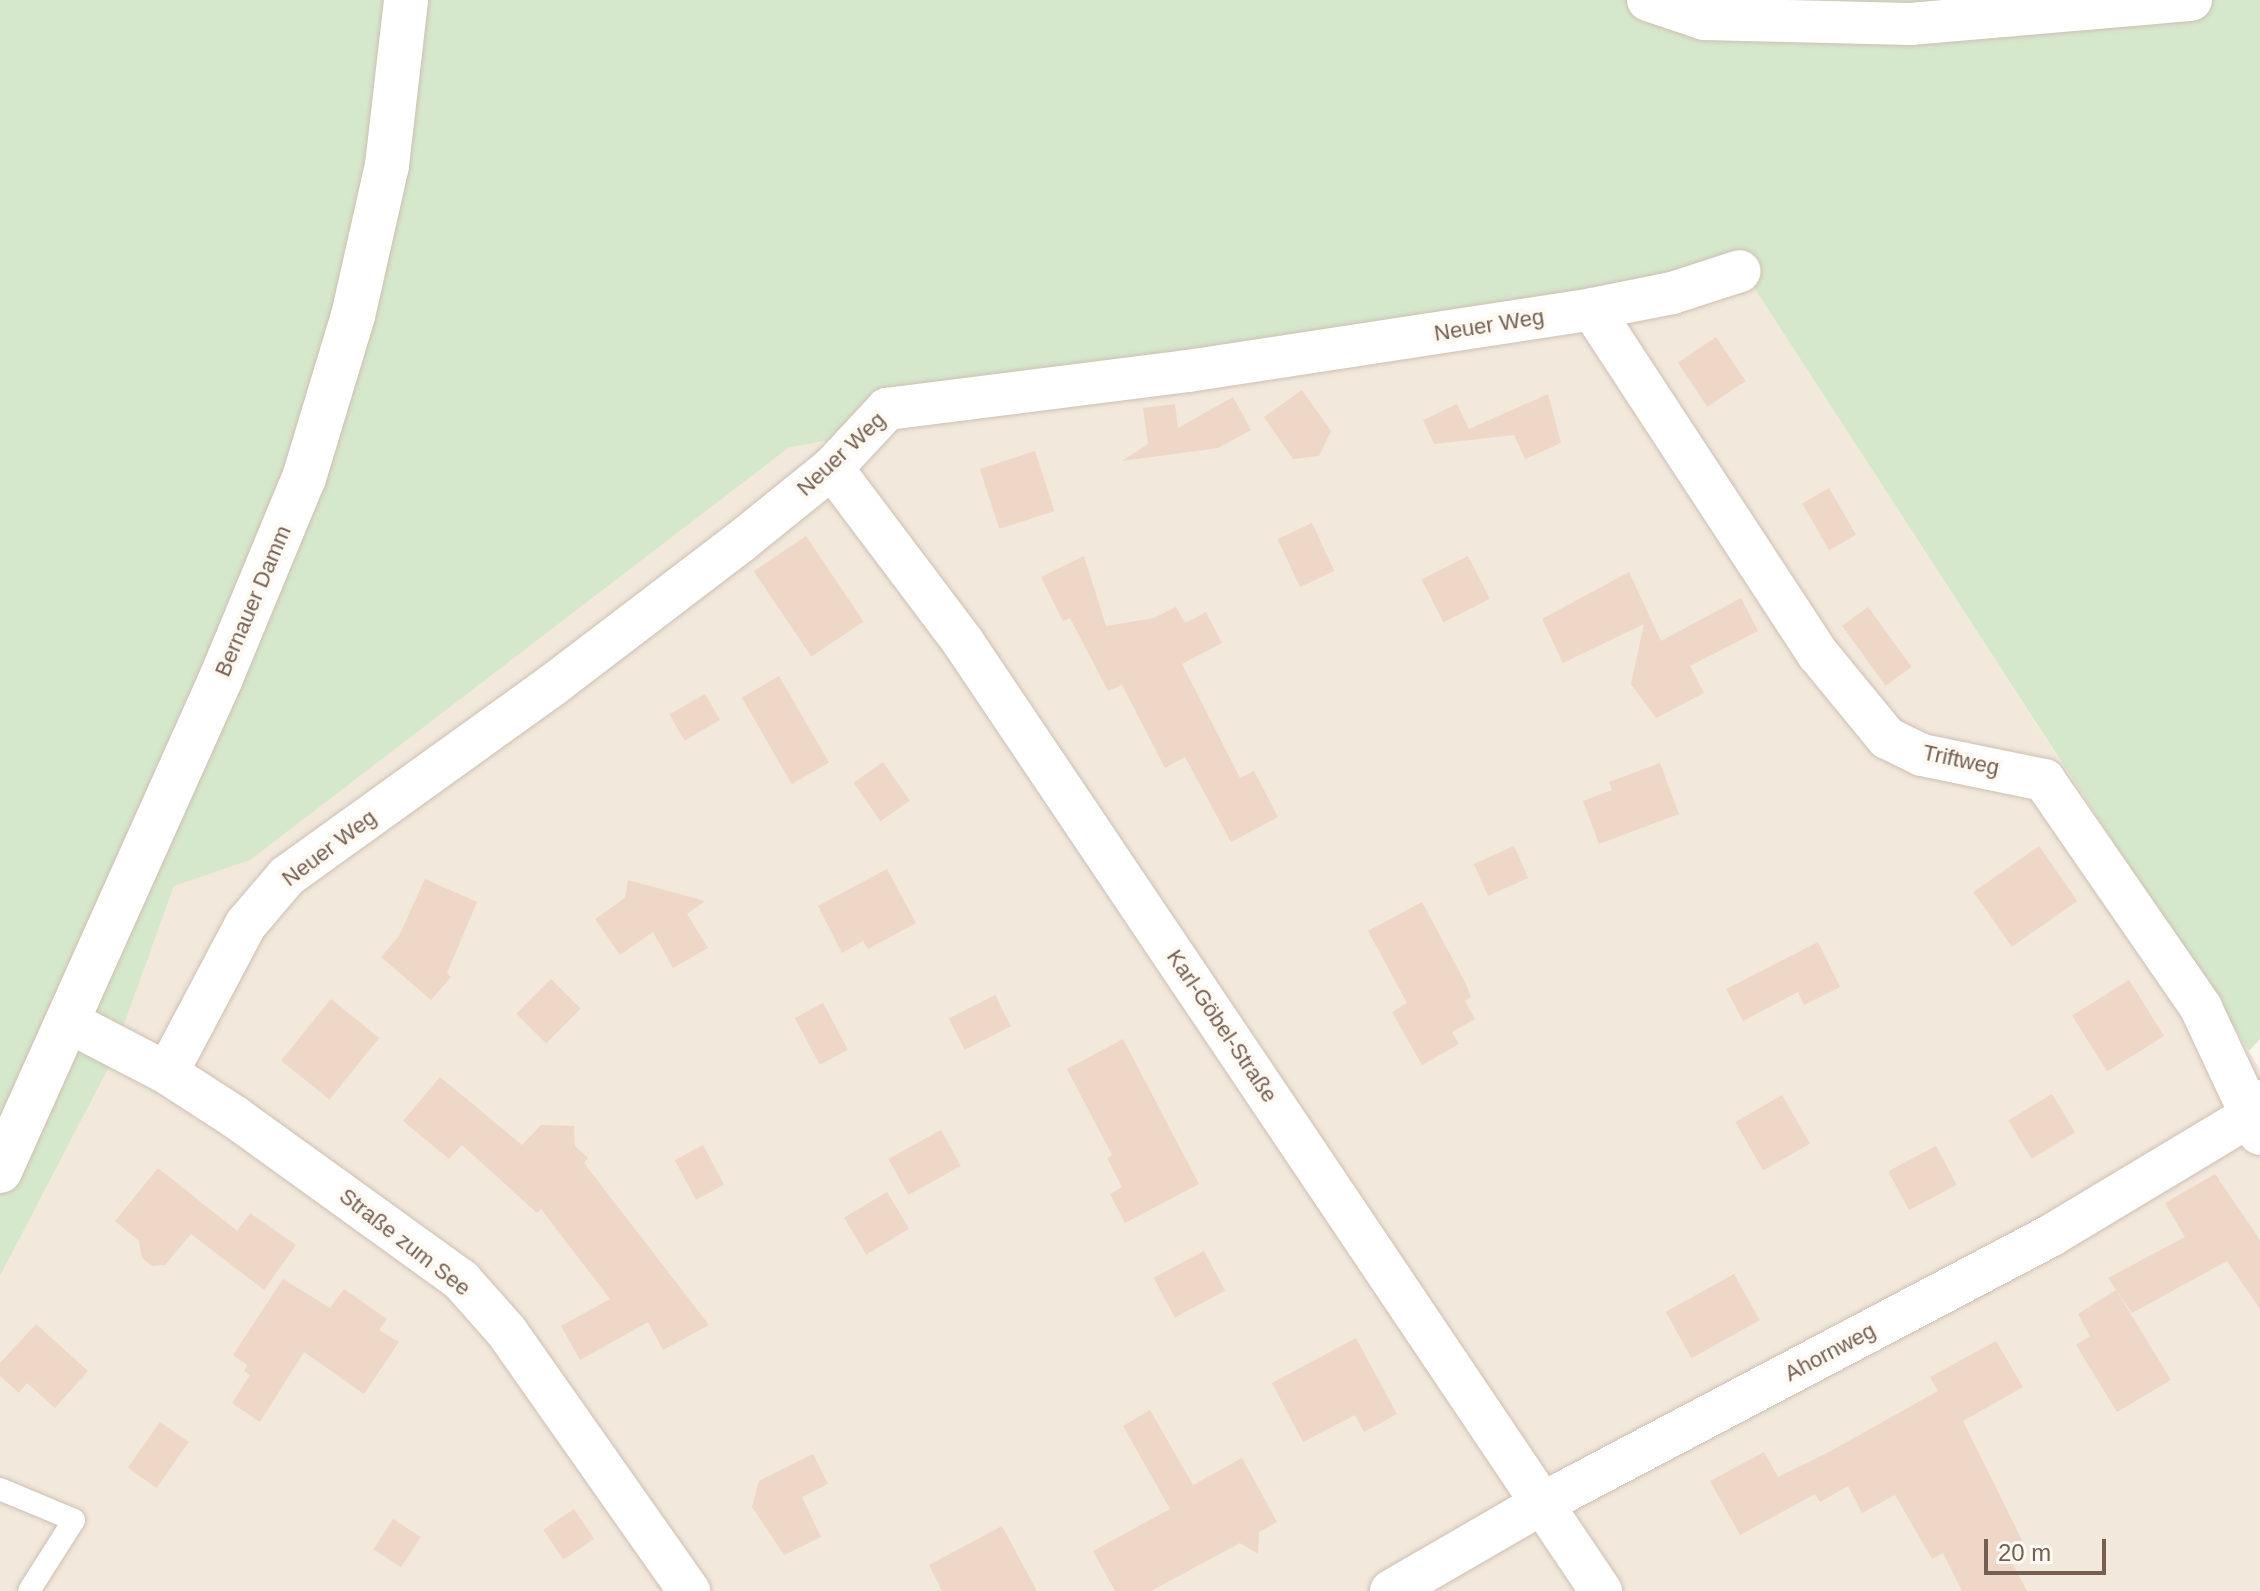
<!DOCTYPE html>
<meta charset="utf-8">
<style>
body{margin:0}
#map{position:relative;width:2260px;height:1591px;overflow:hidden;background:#fbf6ec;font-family:Arial,sans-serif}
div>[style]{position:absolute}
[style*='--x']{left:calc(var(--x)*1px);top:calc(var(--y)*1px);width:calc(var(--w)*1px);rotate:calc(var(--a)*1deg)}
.residential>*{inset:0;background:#f2e8db}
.green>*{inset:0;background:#d6e8cb}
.building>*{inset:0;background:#eed7c7;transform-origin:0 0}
.roads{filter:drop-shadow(0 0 2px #cdbfb3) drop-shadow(0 0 2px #cdbfb3)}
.lane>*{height:22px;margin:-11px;padding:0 11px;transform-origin:11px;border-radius:11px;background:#fff}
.street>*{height:42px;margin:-21px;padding:0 21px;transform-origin:21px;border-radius:21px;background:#fff}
.secondary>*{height:44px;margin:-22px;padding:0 22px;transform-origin:22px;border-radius:22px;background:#fff}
span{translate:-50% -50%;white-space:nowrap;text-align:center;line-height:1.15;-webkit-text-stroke:8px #fefaf3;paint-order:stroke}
.street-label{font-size:22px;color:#755f51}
.scale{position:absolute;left:1984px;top:1539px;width:122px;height:36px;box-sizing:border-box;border:4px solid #755f51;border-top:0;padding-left:10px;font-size:24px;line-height:28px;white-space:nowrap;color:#755f51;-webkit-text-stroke:6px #fefaf3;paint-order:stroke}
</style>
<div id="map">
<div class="residential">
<i style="clip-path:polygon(1738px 263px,2260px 1069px,2260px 1591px,0 1591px,0 1276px,108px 1069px,174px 886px,173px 748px,788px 448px)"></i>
</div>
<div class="green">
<i style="clip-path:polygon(0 0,2260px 0,2260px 1039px,2249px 1051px,1738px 263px,788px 448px,250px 860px,174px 886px,108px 1069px,0 1276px)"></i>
</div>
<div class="building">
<i style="left:1716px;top:337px;width:53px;height:46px;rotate:56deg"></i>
<i style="clip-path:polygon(1302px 390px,1331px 431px,1319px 456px,1293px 459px,1264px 417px)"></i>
<i style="clip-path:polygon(1548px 394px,1561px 443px,1525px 459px,1514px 435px,1434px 444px,1423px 420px,1457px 404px,1469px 429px)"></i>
<i style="clip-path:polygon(1233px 397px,1251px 430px,1218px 448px,1122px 461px,1148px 444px,1143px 408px,1175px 404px,1178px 428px)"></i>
<i style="left:1035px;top:451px;width:63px;height:58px;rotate:72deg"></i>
<i style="left:1829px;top:488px;width:54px;height:31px;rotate:60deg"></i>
<i style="left:1312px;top:523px;width:53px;height:38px;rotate:65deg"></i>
<i style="left:806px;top:536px;width:103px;height:63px;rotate:56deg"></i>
<i style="clip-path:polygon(1084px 556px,1106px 626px,1154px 618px,1176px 607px,1185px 623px,1206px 612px,1222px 643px,1182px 664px,1240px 778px,1254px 771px,1278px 817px,1231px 842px,1185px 757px,1165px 768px,1122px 685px,1108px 691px,1070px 618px,1063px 621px,1041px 577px)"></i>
<i style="left:1468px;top:556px;width:48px;height:52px;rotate:63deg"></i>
<i style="clip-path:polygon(1629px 572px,1661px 641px,1741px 598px,1758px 631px,1690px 666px,1704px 693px,1656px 718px,1631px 684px,1644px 624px,1563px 663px,1542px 619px)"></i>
<i style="left:1868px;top:607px;width:74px;height:32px;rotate:54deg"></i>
<i style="left:779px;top:676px;width:100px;height:43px;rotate:60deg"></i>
<i style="left:705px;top:694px;width:30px;height:41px;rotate:60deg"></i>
<i style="left:883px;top:762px;width:47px;height:36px;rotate:55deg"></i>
<i style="clip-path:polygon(1660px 763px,1679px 814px,1599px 844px,1583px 801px,1612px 790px,1609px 782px)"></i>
<i style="left:1514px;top:846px;width:35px;height:44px;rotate:66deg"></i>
<i style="left:2039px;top:846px;width:67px;height:80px;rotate:55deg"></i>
<i style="clip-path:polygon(887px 869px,916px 923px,868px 949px,863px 941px,842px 953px,818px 906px)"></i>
<i style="clip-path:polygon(425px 879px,477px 902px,447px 973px,451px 977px,431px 1000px,381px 957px,399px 936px)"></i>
<i style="clip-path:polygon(628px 880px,705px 901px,687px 914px,708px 948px,673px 968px,653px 932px,620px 955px,595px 919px,625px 898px)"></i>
<i style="clip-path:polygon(1422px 902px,1466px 984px,1471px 997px,1465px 1001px,1475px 1019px,1452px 1032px,1459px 1044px,1422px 1065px,1392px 1012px,1407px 1003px,1368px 931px)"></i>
<i style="clip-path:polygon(1818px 942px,1840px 987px,1804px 1005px,1798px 992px,1743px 1021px,1726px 989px)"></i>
<i style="left:551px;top:979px;width:42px;height:49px;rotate:45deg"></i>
<i style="left:2129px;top:980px;width:66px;height:67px;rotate:58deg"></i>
<i style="left:995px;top:995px;width:35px;height:52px;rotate:63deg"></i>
<i style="left:331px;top:999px;width:62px;height:79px;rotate:39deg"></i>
<i style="left:823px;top:1003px;width:53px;height:32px;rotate:62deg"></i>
<i style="clip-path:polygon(1123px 1039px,1199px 1184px,1125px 1223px,1110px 1194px,1122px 1187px,1107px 1158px,1112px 1155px,1067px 1069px)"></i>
<i style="clip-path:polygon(440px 1077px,522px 1145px,541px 1125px,574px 1126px,575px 1146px,588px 1158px,584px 1163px,709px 1325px,663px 1350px,648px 1322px,580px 1360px,561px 1326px,610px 1299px,541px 1209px,537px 1213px,462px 1145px,449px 1159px,403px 1121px)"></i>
<i style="left:2052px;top:1094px;width:45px;height:51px;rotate:59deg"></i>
<i style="left:1782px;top:1095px;width:56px;height:54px;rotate:60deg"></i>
<i style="left:941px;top:1130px;width:41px;height:60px;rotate:61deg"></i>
<i style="left:703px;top:1145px;width:45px;height:32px;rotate:62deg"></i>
<i style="left:1936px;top:1146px;width:44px;height:54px;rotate:62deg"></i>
<i style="clip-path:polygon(158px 1168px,237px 1231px,250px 1213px,296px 1245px,264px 1290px,191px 1234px,165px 1265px,152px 1266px,142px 1258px,139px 1241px,115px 1221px)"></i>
<i style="clip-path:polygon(2215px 1174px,2260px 1240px,2260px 1309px,2227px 1261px,2132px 1313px,2108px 1278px,2185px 1237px,2165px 1203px)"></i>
<i style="left:887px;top:1192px;width:43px;height:50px;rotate:59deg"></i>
<i style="left:1204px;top:1251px;width:45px;height:57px;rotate:62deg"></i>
<i style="left:1734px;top:1274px;width:53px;height:78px;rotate:61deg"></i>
<i style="clip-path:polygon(283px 1279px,330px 1308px,344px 1289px,387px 1319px,379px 1330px,399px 1342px,364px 1394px,304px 1352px,260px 1422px,232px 1403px,250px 1375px,244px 1371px,247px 1365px,233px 1355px)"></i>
<i style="clip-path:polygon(2116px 1290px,2171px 1380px,2117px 1412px,2076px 1345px,2090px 1336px,2078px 1314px)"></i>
<i style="clip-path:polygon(36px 1324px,88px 1371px,55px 1408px,27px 1383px,19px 1393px,0 1376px,0 1363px)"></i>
<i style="clip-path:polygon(1356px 1338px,1397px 1414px,1364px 1432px,1355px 1415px,1303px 1442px,1272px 1383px)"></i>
<i style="clip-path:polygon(1996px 1341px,2023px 1387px,1963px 1421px,2022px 1540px,2005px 1549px,2027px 1591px,1962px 1591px,1943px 1553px,1932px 1559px,1895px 1495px,1862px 1513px,1848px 1486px,1820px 1502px,1815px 1494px,1740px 1535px,1710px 1481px,1764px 1452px,1778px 1477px,1829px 1452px,1938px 1391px,1930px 1377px)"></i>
<i style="clip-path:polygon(1150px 1410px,1193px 1485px,1242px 1458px,1277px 1522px,1259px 1532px,1258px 1554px,1240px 1543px,1151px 1591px,1115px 1591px,1093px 1551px,1170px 1509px,1123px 1426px)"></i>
<i style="left:160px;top:1422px;width:35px;height:56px;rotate:35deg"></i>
<i style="clip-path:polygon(813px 1454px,828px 1484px,802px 1497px,821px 1537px,784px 1555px,752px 1507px,759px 1481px)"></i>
<i style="left:574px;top:1509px;width:36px;height:37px;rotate:56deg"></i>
<i style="left:393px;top:1519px;width:33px;height:36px;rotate:33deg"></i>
<i style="clip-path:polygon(1002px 1526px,1037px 1591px,942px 1591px,929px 1565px)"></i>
</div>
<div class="roads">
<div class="lane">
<i style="--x:0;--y:1489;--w:80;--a:22.7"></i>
<i style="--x:74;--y:1520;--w:84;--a:122.4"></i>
</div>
<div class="street">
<i style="--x:1648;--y:0;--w:59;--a:18.7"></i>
<i style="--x:1704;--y:19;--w:206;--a:1.4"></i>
<i style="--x:1910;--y:24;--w:282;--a:-4.9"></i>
<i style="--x:1592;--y:309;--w:412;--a:56.8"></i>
<i style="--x:1818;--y:654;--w:109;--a:50.6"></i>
<i style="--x:1887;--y:738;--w:39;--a:26"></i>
<i style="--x:1922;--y:755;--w:125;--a:11.6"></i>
<i style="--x:2044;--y:780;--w:277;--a:55.4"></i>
<i style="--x:2201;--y:1008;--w:139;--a:64.9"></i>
<i style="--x:832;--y:468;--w:218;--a:53"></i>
<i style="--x:963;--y:642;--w:1144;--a:56.09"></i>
<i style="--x:67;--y:1021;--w:113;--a:27.5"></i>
<i style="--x:167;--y:1073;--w:81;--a:32.9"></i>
<i style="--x:235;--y:1117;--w:279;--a:35.8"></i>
<i style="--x:461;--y:1280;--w:69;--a:48.5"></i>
<i style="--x:507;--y:1332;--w:317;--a:54.9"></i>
<i style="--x:167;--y:1073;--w:169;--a:-62.1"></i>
<i style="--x:246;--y:924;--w:63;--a:-49.5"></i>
<i style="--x:287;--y:876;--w:324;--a:-35.7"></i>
<i style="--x:550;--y:687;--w:238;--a:-37.3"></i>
<i style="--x:739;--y:543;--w:119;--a:-38.9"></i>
<i style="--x:832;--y:468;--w:81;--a:-47"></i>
<i style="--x:887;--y:409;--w:303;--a:-7.2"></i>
<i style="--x:1188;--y:371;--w:409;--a:-8.7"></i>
<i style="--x:1592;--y:309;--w:82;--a:-11.3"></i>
<i style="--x:1672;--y:293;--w:71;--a:-17.9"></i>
<i style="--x:1391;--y:1591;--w:176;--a:-30.1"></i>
<i style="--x:1543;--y:1503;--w:573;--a:-27.77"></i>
<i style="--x:2050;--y:1236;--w:233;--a:-31"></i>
<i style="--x:2250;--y:1116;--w:18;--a:-56"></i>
</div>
<div class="secondary">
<i style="--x:0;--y:1171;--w:540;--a:-65.85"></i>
<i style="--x:221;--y:678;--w:217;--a:-67.5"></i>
<i style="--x:304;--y:478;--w:169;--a:-73.2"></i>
<i style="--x:353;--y:316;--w:155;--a:-77.3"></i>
<i style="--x:387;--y:165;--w:166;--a:-83.4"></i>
</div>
</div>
<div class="street-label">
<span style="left:1489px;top:325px;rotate:-9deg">Neuer Weg</span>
<span style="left:841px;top:454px;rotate:-43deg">Neuer Weg</span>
<span style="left:253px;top:601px;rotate:-67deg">Bernauer Damm</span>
<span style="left:1961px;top:760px;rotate:12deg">Triftweg</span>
<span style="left:329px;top:848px;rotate:-37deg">Neuer Weg</span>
<span style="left:1222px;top:1026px;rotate:56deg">Karl-Göbel-Straße</span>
<span style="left:405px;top:1242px;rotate:38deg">Straße zum See</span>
<span style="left:1830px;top:1352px;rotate:-28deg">Ahornweg</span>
</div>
<div class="scale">20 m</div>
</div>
